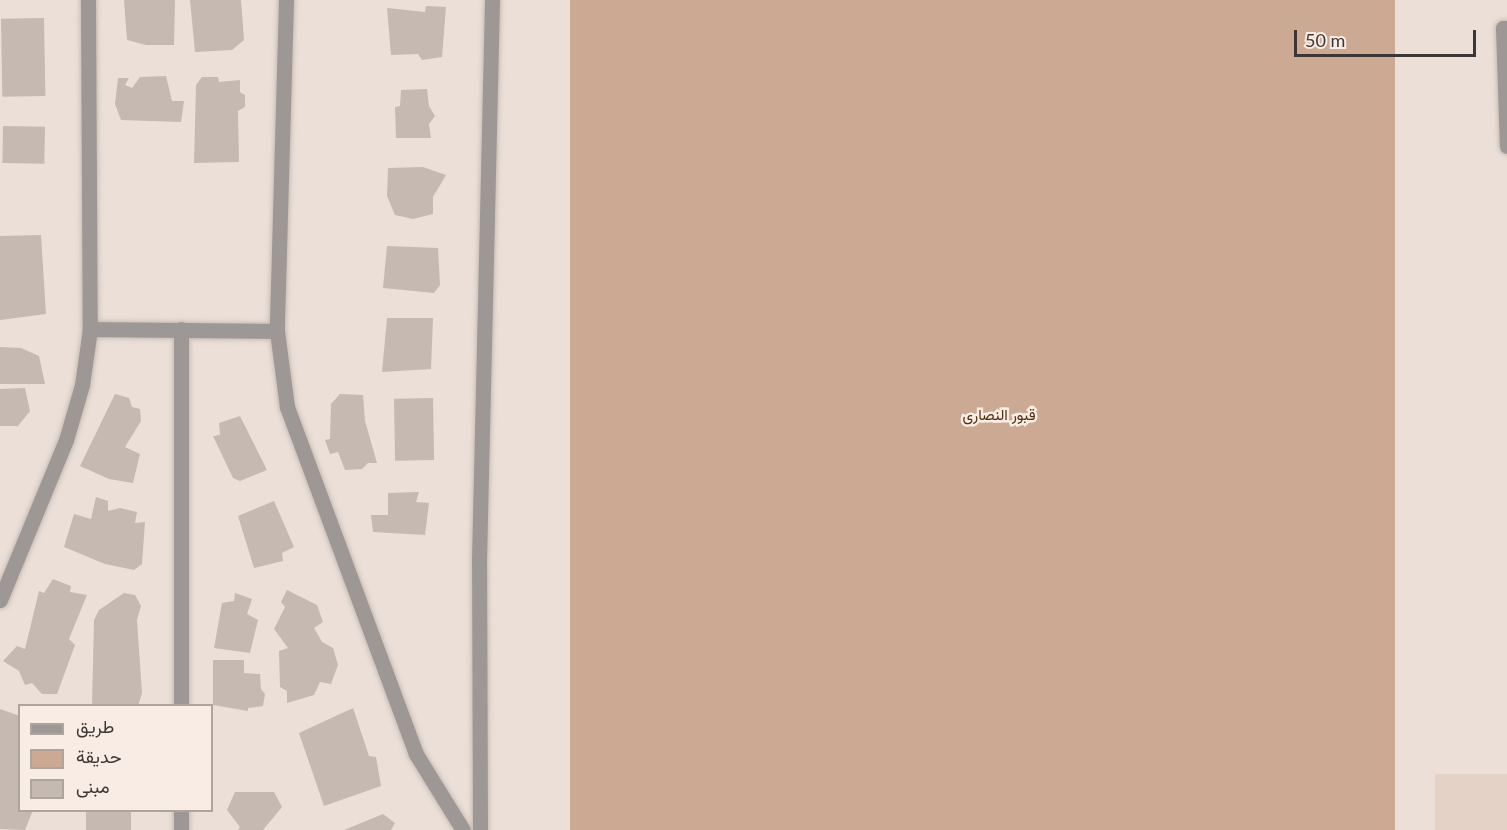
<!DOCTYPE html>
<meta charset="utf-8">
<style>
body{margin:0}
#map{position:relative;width:1507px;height:830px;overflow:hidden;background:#ebdfd7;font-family:Lato,Vazirmatn,sans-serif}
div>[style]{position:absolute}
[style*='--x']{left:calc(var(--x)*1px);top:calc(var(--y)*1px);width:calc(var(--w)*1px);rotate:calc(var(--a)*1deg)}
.built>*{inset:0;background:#e5d2c6;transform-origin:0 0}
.green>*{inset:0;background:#cba993;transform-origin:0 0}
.building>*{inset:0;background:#c5b9b1;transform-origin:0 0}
.roads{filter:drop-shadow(0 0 2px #c8bdb6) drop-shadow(0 0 2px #c8bdb6)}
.street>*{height:15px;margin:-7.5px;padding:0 7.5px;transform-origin:7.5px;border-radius:7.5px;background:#9d9895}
span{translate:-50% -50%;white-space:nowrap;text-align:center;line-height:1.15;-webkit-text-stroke:5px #f9ece4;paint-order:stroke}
.park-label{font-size:15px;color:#4f2c11}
.legend{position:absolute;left:18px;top:704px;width:195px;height:108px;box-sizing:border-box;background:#f9ece4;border:2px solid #ada49e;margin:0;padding:8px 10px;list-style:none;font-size:18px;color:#3c3734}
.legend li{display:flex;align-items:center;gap:12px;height:30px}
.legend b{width:30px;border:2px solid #ada49e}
.scale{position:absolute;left:1294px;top:30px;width:182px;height:27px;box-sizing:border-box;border:3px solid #3c3734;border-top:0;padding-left:8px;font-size:18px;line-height:21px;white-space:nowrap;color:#3c3734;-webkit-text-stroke:4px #f9ece4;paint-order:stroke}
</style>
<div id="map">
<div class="built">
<i style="left:1507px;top:774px;width:56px;height:72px;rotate:90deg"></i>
</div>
<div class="green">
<i style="left:570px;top:0;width:825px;height:830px"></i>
</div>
<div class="building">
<i style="clip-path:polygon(124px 0,175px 0,174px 45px,146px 45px,127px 40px)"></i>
<i style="clip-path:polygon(190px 0,241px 0,244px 40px,232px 50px,195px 52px)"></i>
<i style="clip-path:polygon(426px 6px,446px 7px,442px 57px,422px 60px,418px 54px,391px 55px,387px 8px,425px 12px)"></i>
<i style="left:44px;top:18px;width:78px;height:43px;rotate:89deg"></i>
<i style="clip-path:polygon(166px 76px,172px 101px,184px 101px,181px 122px,121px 120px,115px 104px,118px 78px,129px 78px,125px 85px,132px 88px,140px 77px)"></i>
<i style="clip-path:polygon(202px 77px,218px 77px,219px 82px,240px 80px,240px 92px,245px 95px,245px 107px,238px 111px,239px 162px,194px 163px,196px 85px)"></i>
<i style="clip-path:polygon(427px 89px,429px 106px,435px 116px,429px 124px,431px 138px,396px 138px,395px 107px,400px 106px,401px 90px)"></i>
<i style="left:3px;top:126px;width:42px;height:37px;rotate:1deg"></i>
<i style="clip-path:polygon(423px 167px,446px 175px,433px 197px,433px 214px,413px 219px,395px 215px,387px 196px,388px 168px)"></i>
<i style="clip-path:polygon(41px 235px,46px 314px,0 320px,0 236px)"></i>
<i style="clip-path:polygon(387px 246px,438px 248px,440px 285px,434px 293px,383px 288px)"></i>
<i style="clip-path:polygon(387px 318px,433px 318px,431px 369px,382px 372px)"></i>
<i style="clip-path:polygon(0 347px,21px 348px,39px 356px,45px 384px,0 384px)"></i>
<i style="clip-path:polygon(25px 388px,30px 411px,18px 426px,0 426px,0 389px)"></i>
<i style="clip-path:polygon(115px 394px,129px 398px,132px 407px,140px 409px,141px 421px,125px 447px,140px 454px,133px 483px,109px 479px,80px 466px)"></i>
<i style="clip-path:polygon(340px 394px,363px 395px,365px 421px,377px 463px,368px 463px,362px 469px,345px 470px,338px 452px,330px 454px,325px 440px,330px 439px,331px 404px)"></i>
<i style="left:433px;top:398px;width:62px;height:39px;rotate:89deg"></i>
<i style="clip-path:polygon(240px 416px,267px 470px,240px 481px,233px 478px,213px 436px,220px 435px,219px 423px)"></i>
<i style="clip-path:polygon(419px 492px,416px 502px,429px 503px,425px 535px,373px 532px,371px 515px,388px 515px,388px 493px)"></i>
<i style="clip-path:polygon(96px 497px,108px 501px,108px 511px,120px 508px,137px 512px,135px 523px,145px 522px,142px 564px,134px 570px,105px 564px,64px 547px,74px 514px,91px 519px)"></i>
<i style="clip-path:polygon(274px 501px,294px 547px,282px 553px,283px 561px,254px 568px,238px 516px)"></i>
<i style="clip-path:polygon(53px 579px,71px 586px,70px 592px,87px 595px,69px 639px,75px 645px,57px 694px,42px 694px,32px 683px,25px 685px,19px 671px,3px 661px,17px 646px,25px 649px,39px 591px,44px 593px)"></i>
<i style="clip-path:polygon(287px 590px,317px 605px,323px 622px,314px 628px,322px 642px,333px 648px,338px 665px,331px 684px,320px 682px,314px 695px,287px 703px,287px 691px,280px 687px,279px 651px,288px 648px,274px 629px,285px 607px,281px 602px)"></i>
<i style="clip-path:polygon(124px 593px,135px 595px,141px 606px,137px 620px,142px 693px,138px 706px,92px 706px,94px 620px,99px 610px)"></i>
<i style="clip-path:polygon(235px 593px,252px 599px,247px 614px,258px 620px,250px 653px,214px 648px,222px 603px,234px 601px)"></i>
<i style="clip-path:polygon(213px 660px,244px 660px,244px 673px,260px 674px,261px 689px,265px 694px,263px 706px,248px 708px,248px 711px,213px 705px)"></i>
<i style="clip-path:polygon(353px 708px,369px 756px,376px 757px,381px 786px,324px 806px,299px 733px)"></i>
<i style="clip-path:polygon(0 709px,20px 716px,20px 810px,33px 810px,25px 830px,0 829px)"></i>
<i style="clip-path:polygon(235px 792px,274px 792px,282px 807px,263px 830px,238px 830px,240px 827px,227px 810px)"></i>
<i style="left:86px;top:810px;width:45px;height:20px"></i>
<i style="clip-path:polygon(383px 814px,395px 823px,391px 830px,344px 830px)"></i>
</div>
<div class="roads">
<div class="street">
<i style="--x:88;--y:0;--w:329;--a:89.7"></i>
<i style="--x:286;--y:0;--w:331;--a:91.6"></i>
<i style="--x:277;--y:331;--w:77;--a:82.5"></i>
<i style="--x:287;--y:407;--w:370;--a:69.6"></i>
<i style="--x:416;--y:754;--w:89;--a:58.3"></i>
<i style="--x:1507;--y:28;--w:4;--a:180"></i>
<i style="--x:1503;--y:28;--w:118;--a:88.1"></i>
<i style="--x:0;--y:600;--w:173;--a:-67.6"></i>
<i style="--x:66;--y:440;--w:57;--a:-73.8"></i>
<i style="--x:82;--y:385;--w:57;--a:-81.9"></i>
<i style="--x:90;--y:329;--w:187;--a:0.6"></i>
<i style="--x:181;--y:706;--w:377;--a:-90"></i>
<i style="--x:181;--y:830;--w:20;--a:-90"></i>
<i style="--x:480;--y:830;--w:269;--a:-90.2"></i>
<i style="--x:479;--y:561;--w:561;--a:-88.67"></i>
</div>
</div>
<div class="park-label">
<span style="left:999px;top:415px">قبور النصارى</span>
</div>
<ul class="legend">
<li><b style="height:8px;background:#9d9895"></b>طريق</li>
<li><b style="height:16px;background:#cba993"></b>حديقة</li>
<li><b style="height:16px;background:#c5b9b1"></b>مبنى</li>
</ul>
<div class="scale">50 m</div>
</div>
